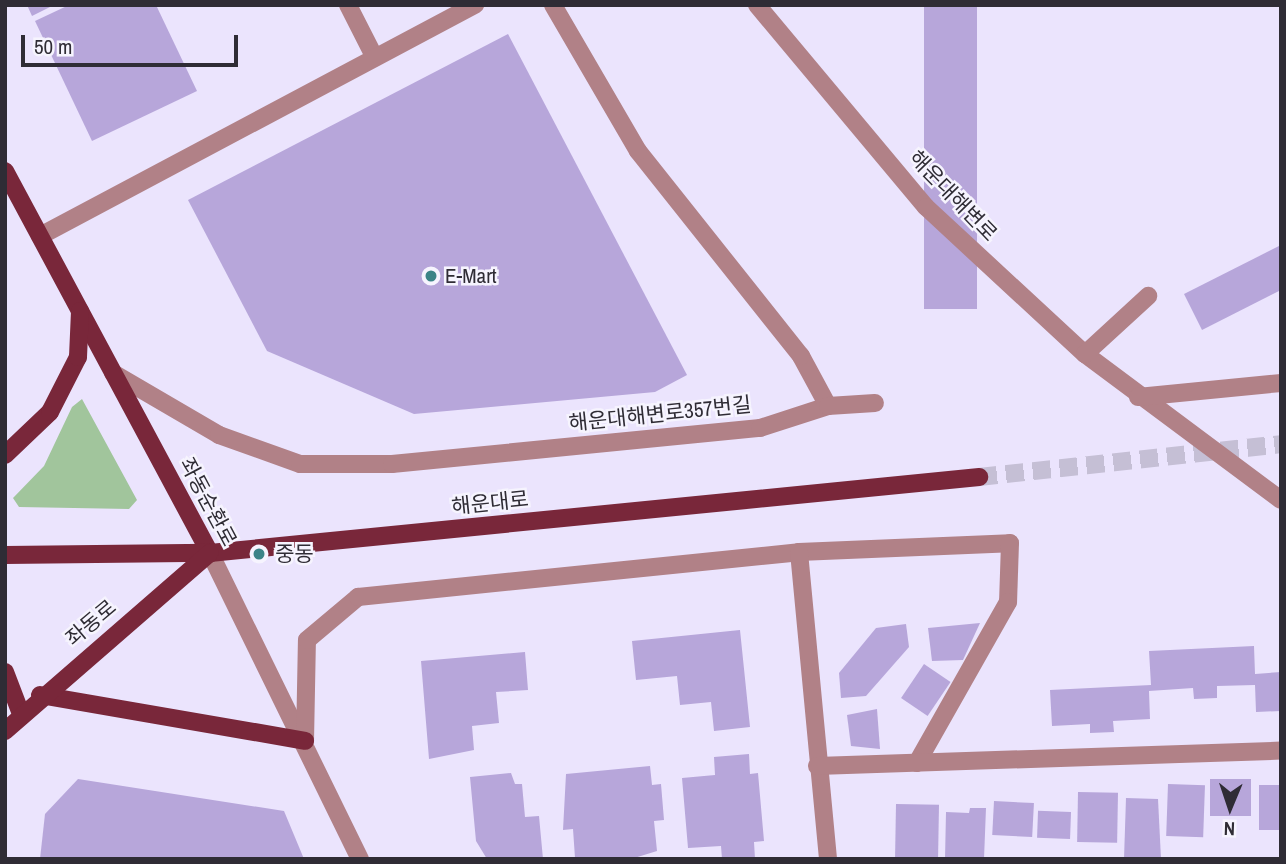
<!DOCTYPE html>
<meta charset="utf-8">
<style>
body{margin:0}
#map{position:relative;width:1286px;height:864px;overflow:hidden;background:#ebe4fd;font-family:"Archivo Narrow","Noto Sans KR",sans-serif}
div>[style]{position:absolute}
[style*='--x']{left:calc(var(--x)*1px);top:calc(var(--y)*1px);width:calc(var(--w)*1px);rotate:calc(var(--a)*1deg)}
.green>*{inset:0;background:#a1c59c}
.building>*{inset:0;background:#b7a6da;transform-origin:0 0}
.major-tunnel>*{height:18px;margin-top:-9px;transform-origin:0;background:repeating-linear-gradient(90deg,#c5bfd5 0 18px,transparent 0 27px)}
.minor>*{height:18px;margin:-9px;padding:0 9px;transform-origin:9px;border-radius:9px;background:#b18187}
.major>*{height:18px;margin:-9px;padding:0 9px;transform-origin:9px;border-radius:9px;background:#79273a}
.dots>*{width:19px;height:19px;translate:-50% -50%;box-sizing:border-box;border:4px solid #f6f4fe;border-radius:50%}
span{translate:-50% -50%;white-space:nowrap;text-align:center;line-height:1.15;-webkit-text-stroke:5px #f6f4fe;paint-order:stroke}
.street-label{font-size:21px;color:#2f2c35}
.poi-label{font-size:21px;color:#2f2c35}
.left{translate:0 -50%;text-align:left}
.frame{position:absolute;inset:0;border:7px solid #2f2c35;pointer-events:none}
.north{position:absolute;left:1195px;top:773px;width:70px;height:70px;-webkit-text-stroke:5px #f6f4fe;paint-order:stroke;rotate:182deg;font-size:19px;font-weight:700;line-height:28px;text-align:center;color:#2f2c35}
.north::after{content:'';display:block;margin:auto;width:24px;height:32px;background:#2f2c35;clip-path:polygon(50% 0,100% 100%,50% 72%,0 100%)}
.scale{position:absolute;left:21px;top:35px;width:217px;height:32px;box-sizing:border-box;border:4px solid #2f2c35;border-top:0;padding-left:9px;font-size:21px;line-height:24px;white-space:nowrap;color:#2f2c35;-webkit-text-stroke:5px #f6f4fe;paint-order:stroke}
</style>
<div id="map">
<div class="green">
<i style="clip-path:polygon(82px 399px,137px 500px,129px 509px,19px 507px,13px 498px,44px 466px,72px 407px)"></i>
</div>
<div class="building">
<i style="clip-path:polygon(27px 5px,54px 5px,32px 16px)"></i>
<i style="clip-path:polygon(69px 5px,156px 5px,197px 91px,92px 141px,35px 21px)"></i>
<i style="left:924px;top:5px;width:53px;height:304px"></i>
<i style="clip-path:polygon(508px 34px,687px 375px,655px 392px,414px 414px,267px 351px,188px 200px)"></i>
<i style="clip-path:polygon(1281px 245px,1281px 290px,1202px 330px,1184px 294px)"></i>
<i style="clip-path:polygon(980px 623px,963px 660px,932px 661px,928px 628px)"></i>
<i style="clip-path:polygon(906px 624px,909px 647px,866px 696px,841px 698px,839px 673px,876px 628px)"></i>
<i style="clip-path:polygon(740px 630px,750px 727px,714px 731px,711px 702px,680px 705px,677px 676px,636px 680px,632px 641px)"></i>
<i style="clip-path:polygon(1254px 646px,1255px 674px,1281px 672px,1281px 711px,1256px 712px,1255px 685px,1217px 686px,1217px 698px,1194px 699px,1193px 688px,1149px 691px,1150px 719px,1113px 721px,1114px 732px,1090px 733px,1090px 724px,1052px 726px,1050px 690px,1151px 685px,1149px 651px)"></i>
<i style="clip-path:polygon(525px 652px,528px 690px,496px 692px,499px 723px,472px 726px,474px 750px,429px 759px,421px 661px)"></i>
<i style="left:924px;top:664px;width:32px;height:41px;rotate:34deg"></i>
<i style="clip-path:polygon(877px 709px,880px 749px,851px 746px,847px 715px)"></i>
<i style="clip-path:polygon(749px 754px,750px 774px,758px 773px,764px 841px,754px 842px,755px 859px,722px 859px,721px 846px,688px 848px,682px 778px,715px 775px,714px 757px)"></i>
<i style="clip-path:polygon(650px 766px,652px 785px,661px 784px,664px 820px,654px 821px,657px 851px,631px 859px,575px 858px,573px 829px,563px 830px,566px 774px)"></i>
<i style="clip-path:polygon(511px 773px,515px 784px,522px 784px,525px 817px,539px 816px,543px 859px,487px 859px,476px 841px,470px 777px)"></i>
<i style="clip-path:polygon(78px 779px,284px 811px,304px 859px,40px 859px,45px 814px)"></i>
<i style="left:1210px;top:779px;width:41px;height:37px"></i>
<i style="left:1168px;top:784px;width:37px;height:52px;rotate:2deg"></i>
<i style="left:1259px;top:785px;width:22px;height:45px"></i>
<i style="left:1078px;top:792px;width:40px;height:50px;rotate:1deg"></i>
<i style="clip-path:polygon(1126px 798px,1158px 799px,1161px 859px,1124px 859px)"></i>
<i style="left:994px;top:801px;width:40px;height:34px;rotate:3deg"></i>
<i style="left:896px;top:804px;width:43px;height:55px;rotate:1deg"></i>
<i style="clip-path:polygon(970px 808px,986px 808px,984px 859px,945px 859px,946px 812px,969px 813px)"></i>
<i style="left:1071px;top:812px;width:27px;height:33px;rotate:92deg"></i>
</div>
<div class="major-tunnel">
<i style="--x:979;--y:477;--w:304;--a:-6.2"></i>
</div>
<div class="minor">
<i style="--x:348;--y:5;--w:59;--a:63"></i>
<i style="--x:757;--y:5;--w:263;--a:50.1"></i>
<i style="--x:926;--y:207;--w:217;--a:42.8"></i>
<i style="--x:1085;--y:354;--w:244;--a:36.7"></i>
<i style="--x:40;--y:236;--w:493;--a:-28"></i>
<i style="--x:1085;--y:354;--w:86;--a:-42.6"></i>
<i style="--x:113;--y:373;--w:123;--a:30.3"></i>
<i style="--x:219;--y:435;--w:86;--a:19.7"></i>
<i style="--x:300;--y:464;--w:92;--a:0"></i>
<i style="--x:392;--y:464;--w:370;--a:-5.6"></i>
<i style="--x:760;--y:428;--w:71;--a:-17.9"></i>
<i style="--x:828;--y:406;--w:57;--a:-118.4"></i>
<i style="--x:801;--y:356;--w:262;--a:-128.5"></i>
<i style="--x:638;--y:151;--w:169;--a:-120.2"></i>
<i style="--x:1138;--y:397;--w:144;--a:-5.6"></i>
<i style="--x:828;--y:406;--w:47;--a:-3.7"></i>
<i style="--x:799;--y:552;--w:211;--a:-2.4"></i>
<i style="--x:1010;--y:543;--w:59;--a:91.9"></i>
<i style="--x:1008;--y:602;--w:185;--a:119.5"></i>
<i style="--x:210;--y:553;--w:341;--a:63.9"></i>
<i style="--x:305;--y:741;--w:101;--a:-88.9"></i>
<i style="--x:307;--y:640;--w:67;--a:-40.1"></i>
<i style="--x:358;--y:597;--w:443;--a:-5.8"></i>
<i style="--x:799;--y:552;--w:308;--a:84.6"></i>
<i style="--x:817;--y:766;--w:464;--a:-1.9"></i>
</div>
<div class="major">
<i style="--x:5;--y:171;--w:434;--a:61.8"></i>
<i style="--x:5;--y:455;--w:62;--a:-43.7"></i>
<i style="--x:50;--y:412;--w:62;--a:-63"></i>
<i style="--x:78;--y:357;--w:46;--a:-87.5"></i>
<i style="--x:5;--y:555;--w:205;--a:-0.6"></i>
<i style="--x:210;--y:553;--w:773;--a:-5.64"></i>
<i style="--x:5;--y:672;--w:45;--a:69.1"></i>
<i style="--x:40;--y:695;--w:269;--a:9.8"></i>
<i style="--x:5;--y:731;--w:271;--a:-41"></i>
</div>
<div class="dots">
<i style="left:431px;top:276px;background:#3c8487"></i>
<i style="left:259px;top:554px;background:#3c8487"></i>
</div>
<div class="street-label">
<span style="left:953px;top:196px;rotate:46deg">해운대해변로</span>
<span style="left:660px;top:414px;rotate:-6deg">해운대해변로357번길</span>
<span style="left:208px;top:502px;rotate:62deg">좌동순환로</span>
<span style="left:490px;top:503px;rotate:-6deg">해운대로</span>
<span style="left:91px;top:623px;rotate:-40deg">좌동로</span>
</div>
<div class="poi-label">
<span class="left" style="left:445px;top:276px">E-Mart</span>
<span class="left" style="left:275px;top:554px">중동</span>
</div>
<div class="frame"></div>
<div class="north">N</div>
<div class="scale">50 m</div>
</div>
